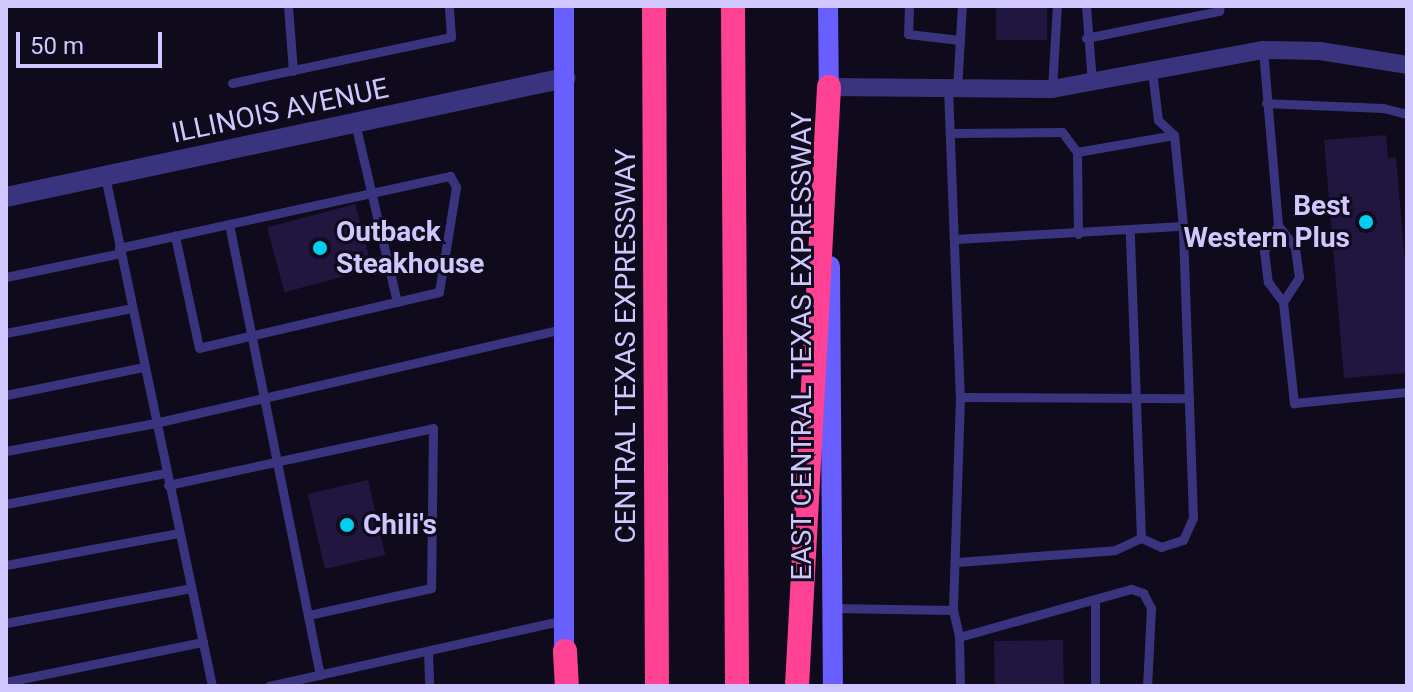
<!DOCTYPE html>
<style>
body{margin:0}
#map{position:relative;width:1413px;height:692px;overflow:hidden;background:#0f0b1d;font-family:Roboto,sans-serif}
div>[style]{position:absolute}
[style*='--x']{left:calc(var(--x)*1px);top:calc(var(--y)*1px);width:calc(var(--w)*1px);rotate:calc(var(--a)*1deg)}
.building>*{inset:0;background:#20163f;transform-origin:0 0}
.service>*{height:9px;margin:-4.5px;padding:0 4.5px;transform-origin:4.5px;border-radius:4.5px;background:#3a347e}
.minor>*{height:18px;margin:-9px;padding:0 9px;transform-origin:9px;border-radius:9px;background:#3a347e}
.tertiary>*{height:20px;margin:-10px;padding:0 10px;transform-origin:10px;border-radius:10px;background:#3a347e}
.secondary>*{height:20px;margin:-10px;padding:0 10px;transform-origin:10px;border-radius:10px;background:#695eff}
.motorway>*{height:24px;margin:-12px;padding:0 12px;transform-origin:12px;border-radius:12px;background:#ff4294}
.dots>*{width:22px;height:22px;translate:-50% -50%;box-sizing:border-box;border:4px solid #0f0b1d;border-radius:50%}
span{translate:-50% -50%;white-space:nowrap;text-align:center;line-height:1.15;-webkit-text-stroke:6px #0f0b1d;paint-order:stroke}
.street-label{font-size:28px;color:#d0c7ff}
.poi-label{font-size:28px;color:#d0c7ff;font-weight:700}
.right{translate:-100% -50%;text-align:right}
.left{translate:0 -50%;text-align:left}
.frame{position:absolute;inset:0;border:8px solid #d0c7ff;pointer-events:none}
.scale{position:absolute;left:16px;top:32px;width:146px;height:36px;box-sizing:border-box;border:4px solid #d0c7ff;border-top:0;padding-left:10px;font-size:24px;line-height:28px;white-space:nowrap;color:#d0c7ff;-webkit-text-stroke:6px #0f0b1d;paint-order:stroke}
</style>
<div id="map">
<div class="building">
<i style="left:996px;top:6px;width:51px;height:34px"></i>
<i style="clip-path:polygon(1386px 135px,1388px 158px,1396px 157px,1407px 285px,1406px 373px,1344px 378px,1324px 140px)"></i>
<i style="left:355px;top:204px;width:67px;height:91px;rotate:75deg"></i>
<i style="left:368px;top:480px;width:77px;height:62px;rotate:77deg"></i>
<i style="left:1063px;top:640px;width:46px;height:69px;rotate:89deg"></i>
</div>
<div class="service">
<i style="--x:288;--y:6;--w:65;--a:85.6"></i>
<i style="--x:909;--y:6;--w:28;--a:92"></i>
<i style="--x:908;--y:34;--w:52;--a:6.6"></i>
<i style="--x:1086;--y:6;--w:76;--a:85.5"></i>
<i style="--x:1086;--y:38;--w:136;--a:-11.5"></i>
<i style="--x:1219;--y:11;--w:5;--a:-79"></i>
<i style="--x:1263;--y:50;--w:176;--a:85.1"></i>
<i style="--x:232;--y:83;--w:224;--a:-11.9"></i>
<i style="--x:451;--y:37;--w:31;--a:-94"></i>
<i style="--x:948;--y:88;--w:309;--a:87.8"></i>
<i style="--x:960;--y:397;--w:213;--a:91.9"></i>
<i style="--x:957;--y:89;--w:83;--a:-86.6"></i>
<i style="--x:1052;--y:89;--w:83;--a:-86.6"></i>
<i style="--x:1266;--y:103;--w:117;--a:2.4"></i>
<i style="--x:1383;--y:108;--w:25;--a:14"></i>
<i style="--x:355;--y:123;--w:184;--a:76.8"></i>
<i style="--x:951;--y:133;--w:111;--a:-0.5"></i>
<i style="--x:1062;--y:132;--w:25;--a:53"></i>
<i style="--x:105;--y:176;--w:521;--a:78.15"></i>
<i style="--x:229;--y:224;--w:460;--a:78.6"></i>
<i style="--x:1078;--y:234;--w:82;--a:-90.7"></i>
<i style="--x:1077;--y:152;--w:98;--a:-9.9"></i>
<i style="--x:955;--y:239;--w:228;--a:-3.3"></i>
<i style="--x:1183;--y:226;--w:91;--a:-95.6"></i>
<i style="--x:1174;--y:135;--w:22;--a:-137"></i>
<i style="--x:1158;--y:120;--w:49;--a:-97"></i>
<i style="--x:119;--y:248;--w:339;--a:-12.3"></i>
<i style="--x:450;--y:176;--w:13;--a:61"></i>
<i style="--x:456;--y:187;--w:106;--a:99.2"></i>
<i style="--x:439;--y:292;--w:246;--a:166.9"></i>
<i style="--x:199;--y:348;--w:115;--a:-102.1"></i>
<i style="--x:6;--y:277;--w:117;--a:-11.8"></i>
<i style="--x:1283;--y:302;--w:30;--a:-57"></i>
<i style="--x:1299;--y:277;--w:30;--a:-98"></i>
<i style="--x:1295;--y:247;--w:28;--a:-128"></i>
<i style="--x:1278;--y:225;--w:30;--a:118"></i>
<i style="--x:1264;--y:251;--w:31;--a:83"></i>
<i style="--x:1268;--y:282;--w:25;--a:53"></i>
<i style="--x:1283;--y:302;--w:102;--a:83.8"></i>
<i style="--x:1294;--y:403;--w:114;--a:-5.6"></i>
<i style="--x:6;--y:333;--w:128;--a:-11.2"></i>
<i style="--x:6;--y:395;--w:141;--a:-11.5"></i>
<i style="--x:960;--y:397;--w:229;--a:0.3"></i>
<i style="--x:6;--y:451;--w:152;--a:-10.6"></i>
<i style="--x:155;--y:423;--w:421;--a:-13"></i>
<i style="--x:168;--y:485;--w:271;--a:-12.1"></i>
<i style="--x:433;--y:428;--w:160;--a:90.7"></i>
<i style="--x:431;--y:588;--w:126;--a:167.6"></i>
<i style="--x:6;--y:504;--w:163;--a:-11"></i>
<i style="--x:1141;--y:538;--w:22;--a:24"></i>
<i style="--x:1161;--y:547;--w:23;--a:-18"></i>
<i style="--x:1183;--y:540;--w:24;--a:-66"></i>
<i style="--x:1193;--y:518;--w:292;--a:-92"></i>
<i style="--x:957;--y:562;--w:158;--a:-4.3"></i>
<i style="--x:1115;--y:550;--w:29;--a:-25"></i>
<i style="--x:1141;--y:538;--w:306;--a:-92.1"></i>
<i style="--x:6;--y:565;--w:176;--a:-10.5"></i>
<i style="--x:832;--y:608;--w:121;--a:0.9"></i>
<i style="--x:953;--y:610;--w:28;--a:77"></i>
<i style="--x:959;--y:637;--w:49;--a:88.8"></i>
<i style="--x:6;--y:623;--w:188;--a:-10.7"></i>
<i style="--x:959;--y:637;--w:179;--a:-15.6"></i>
<i style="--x:1131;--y:589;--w:13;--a:18"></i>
<i style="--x:1143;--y:593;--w:17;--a:62"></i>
<i style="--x:1151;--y:608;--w:78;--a:92.9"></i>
<i style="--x:428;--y:651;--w:35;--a:88"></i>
<i style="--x:6;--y:682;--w:201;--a:-11.5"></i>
<i style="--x:269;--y:686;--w:302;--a:-12.6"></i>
<i style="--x:1095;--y:686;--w:87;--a:-90"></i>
</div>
<div class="minor">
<i style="--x:829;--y:87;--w:223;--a:0.5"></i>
<i style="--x:1052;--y:89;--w:215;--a:-10.5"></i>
<i style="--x:1263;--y:50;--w:57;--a:1"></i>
<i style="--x:1320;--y:51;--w:88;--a:9.1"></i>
</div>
<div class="tertiary">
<i style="--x:6;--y:197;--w:572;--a:-12.02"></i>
</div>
<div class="secondary">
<i style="--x:564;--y:6;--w:660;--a:90"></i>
<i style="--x:828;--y:6;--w:96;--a:89.4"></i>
<i style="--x:830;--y:266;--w:420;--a:89.6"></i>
</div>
<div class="motorway">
<i style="--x:654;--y:6;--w:680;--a:89.75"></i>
<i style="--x:733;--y:6;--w:680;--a:89.66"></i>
<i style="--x:565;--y:651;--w:35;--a:87"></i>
<i style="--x:797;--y:686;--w:600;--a:-86.94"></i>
</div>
<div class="dots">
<i style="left:1366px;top:222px;background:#00cff2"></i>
<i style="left:320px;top:248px;background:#00cff2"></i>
<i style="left:347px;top:525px;background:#00cff2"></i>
</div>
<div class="street-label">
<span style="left:280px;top:111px;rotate:-12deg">ILLINOIS AVENUE</span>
<span style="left:626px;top:346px;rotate:-90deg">CENTRAL TEXAS EXPRESSWAY</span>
<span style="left:802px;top:346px;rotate:-90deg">EAST CENTRAL TEXAS EXPRESSWAY</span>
</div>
<div class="poi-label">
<span class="right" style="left:1350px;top:222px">Best<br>Western Plus</span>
<span class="left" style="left:336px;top:248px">Outback<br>Steakhouse</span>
<span class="left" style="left:363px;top:525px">Chili's</span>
</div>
<div class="frame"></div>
<div class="scale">50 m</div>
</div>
